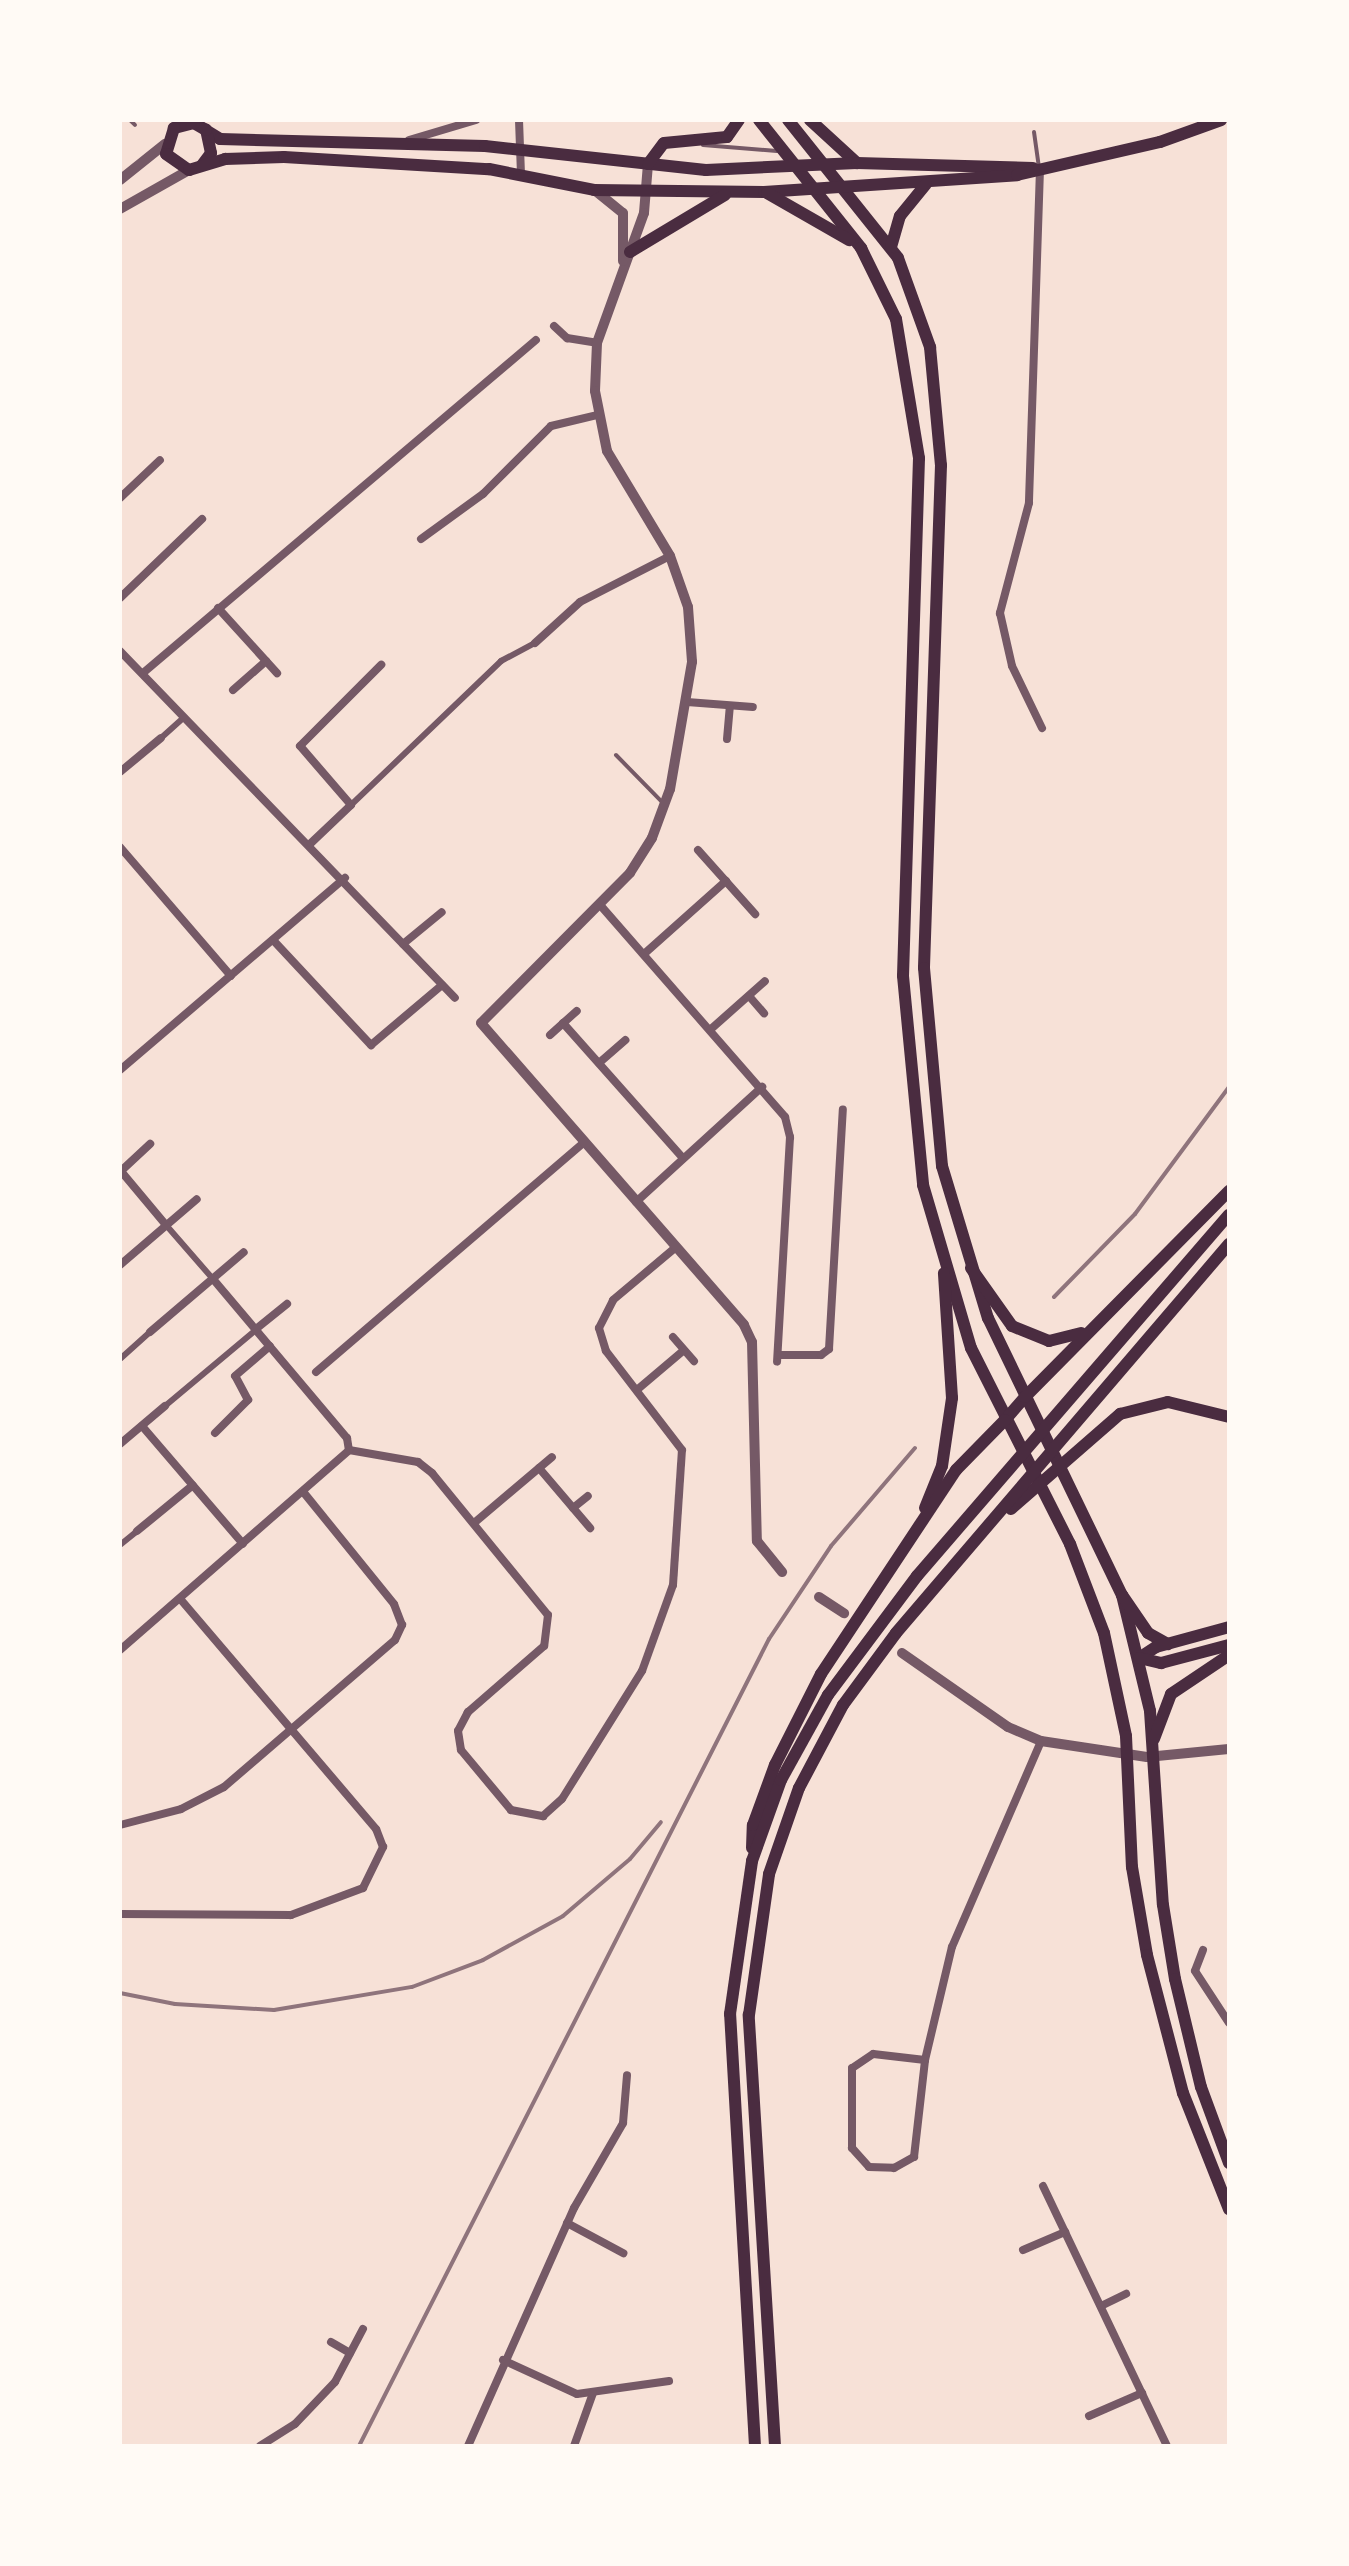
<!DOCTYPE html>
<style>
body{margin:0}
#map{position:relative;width:1349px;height:2566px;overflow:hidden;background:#f7e1d7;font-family:Rubik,sans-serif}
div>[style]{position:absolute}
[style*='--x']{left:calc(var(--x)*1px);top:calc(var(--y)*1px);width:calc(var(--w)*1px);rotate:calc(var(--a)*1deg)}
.service>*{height:4px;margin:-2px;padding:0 2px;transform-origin:2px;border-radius:2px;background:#755966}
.pedestrian>*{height:6px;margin:-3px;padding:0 3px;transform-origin:3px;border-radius:3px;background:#755966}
.minor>*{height:8px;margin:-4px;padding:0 4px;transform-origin:4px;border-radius:4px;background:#755966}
.tertiary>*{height:10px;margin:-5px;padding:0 5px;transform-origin:5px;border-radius:5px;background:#755966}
.primary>*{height:12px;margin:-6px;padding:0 6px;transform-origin:6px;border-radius:6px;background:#4a2c40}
.trunk>*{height:12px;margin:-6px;padding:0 6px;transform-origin:6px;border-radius:6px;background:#4a2c40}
.rail>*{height:4px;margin:-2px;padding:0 2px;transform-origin:2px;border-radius:2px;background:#8f747c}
span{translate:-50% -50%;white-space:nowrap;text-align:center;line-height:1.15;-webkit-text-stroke:10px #fffaf5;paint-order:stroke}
.frame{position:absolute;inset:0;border:122px solid #fffaf5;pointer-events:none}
</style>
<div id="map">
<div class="service">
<i style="--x:130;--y:120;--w:7;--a:45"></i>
<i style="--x:1034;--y:132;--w:35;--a:82"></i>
<i style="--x:703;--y:145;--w:74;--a:4.6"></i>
<i style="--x:616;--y:755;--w:66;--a:45.6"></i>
</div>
<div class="pedestrian">
<i style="--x:161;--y:738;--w:31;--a:-42"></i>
<i style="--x:351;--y:805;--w:208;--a:-43.8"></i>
<i style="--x:501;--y:661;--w:38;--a:-28"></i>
<i style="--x:166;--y:1225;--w:72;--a:49"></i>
<i style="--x:120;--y:1359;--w:40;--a:-42"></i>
<i style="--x:165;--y:1406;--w:119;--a:-39.9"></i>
<i style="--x:120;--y:1545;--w:22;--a:-39"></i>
</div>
<div class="minor">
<i style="--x:519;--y:120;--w:55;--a:87.9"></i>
<i style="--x:409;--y:140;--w:70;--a:-16.6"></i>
<i style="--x:1040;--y:169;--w:334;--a:91.9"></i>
<i style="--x:1029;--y:503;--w:114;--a:104.8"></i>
<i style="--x:1000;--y:613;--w:54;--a:77.2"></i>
<i style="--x:1012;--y:666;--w:69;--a:64.2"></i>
<i style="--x:554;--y:326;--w:18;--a:43"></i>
<i style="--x:567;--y:338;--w:30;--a:9"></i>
<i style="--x:120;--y:498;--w:55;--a:-43.5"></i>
<i style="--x:421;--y:539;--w:77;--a:-36"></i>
<i style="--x:483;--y:494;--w:96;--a:-45"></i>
<i style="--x:551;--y:426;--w:47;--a:-13.4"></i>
<i style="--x:120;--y:598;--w:114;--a:-43.9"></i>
<i style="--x:218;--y:608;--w:88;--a:47.8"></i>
<i style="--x:535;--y:643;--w:61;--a:-42.3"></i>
<i style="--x:580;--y:602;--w:101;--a:-27.1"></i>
<i style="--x:120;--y:651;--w:482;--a:46"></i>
<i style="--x:143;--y:673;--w:515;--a:-40.28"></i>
<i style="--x:233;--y:690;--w:44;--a:-41.3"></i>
<i style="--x:687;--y:702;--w:66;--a:4.3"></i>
<i style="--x:727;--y:739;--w:32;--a:-85"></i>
<i style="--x:120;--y:772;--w:53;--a:-39.7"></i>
<i style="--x:311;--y:843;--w:55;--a:-43.5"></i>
<i style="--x:351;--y:805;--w:78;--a:-130.8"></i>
<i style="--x:300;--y:746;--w:115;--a:-45"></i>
<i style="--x:120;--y:847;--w:170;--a:49.3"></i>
<i style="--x:698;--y:850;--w:86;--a:48.3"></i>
<i style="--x:601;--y:906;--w:280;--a:48.9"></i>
<i style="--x:785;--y:1117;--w:21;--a:76"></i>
<i style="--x:790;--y:1137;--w:225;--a:93.3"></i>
<i style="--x:273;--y:940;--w:144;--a:47"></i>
<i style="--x:371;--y:1045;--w:93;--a:-40.2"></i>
<i style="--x:403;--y:944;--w:50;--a:-39.4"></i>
<i style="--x:644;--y:954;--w:110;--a:-41.7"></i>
<i style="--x:749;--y:996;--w:23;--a:49"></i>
<i style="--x:563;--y:1023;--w:181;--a:48.4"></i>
<i style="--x:711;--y:1029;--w:72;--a:-41.6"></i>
<i style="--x:550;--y:1035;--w:36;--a:-42"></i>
<i style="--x:599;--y:1063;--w:35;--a:-41"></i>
<i style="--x:120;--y:1070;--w:296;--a:-40.5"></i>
<i style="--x:120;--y:1170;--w:72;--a:50.1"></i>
<i style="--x:121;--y:1171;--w:40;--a:-43"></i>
<i style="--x:636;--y:1202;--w:171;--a:-42.4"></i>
<i style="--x:120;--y:1265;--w:101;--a:-40.6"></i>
<i style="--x:213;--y:1279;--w:208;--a:49.9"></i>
<i style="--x:347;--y:1438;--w:12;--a:81"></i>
<i style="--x:256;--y:1329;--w:40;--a:-39"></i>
<i style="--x:150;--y:1332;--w:123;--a:-40.4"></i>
<i style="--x:673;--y:1337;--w:32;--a:49"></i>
<i style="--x:778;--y:1355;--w:43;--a:0"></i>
<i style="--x:821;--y:1355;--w:10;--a:-37"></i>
<i style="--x:829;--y:1349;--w:240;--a:-86.7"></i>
<i style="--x:316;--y:1372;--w:352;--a:-40.6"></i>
<i style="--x:638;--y:1389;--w:60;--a:-40.3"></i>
<i style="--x:142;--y:1426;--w:155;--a:49.4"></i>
<i style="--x:215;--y:1433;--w:47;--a:-45"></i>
<i style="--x:248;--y:1400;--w:27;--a:-118"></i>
<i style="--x:235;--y:1376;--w:46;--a:-40.6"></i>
<i style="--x:120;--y:1444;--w:59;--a:-40.2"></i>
<i style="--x:349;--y:1450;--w:70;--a:9.9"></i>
<i style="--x:418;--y:1462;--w:18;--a:38"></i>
<i style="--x:432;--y:1473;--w:183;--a:50.8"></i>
<i style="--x:548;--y:1615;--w:31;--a:97"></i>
<i style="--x:544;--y:1646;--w:101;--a:139"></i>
<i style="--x:468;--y:1712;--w:21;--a:118"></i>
<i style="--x:458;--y:1731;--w:19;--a:81"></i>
<i style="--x:461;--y:1750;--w:78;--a:50.2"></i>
<i style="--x:511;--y:1810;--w:33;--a:11"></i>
<i style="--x:543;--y:1816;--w:25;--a:-42"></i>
<i style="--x:562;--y:1799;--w:151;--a:-58"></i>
<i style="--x:642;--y:1671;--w:91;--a:-70.2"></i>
<i style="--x:673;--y:1585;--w:135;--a:-86.2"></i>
<i style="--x:682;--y:1450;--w:125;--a:-127.5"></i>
<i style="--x:606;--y:1351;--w:24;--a:-107"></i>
<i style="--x:599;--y:1328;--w:31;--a:-63"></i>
<i style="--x:613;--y:1300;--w:81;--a:-40"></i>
<i style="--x:539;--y:1468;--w:79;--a:49.6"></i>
<i style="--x:573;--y:1508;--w:19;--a:-39"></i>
<i style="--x:474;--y:1523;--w:102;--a:-40.2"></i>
<i style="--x:137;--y:1531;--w:72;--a:-39.4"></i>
<i style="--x:120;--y:1650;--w:304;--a:-41.1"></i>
<i style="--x:120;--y:1825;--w:63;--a:-14.7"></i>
<i style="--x:181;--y:1809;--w:48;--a:-27.1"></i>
<i style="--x:224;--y:1787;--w:225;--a:-40.7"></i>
<i style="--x:395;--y:1640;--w:17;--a:-65"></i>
<i style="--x:402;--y:1625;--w:22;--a:-111"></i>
<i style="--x:394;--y:1604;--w:143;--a:-129"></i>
<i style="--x:120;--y:1914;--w:171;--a:0.3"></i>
<i style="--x:291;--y:1915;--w:77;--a:-20.6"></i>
<i style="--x:363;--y:1888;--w:46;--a:-64"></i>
<i style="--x:383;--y:1847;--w:19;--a:-111"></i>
<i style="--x:376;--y:1829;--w:301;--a:-130.4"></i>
<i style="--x:1203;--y:1950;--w:22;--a:111"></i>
<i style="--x:1195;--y:1971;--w:62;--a:56.8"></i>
<i style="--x:925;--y:2060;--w:52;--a:-173.4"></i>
<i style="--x:873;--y:2054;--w:25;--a:146"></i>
<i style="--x:852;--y:2068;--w:80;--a:90"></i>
<i style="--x:852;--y:2148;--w:25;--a:48"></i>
<i style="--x:869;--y:2167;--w:25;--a:2"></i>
<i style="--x:894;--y:2168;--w:23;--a:-29"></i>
<i style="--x:914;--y:2157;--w:98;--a:-83.5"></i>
<i style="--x:925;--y:2060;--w:116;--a:-76.6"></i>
<i style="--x:952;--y:1947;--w:224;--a:-66.6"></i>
<i style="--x:1043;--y:2186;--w:288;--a:64.5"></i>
<i style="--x:567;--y:2223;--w:64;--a:28.2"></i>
<i style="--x:1023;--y:2250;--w:46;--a:-23.2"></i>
<i style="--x:1101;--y:2306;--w:28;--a:-26"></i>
<i style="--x:331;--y:2342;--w:22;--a:30"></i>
<i style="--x:503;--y:2360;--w:81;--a:24.7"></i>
<i style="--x:577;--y:2394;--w:93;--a:-8"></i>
<i style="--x:1089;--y:2416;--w:58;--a:-23.5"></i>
<i style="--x:260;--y:2446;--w:41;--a:-32.2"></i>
<i style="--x:295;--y:2424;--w:58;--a:-46.4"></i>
<i style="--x:335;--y:2382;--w:60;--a:-62.2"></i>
<i style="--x:468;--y:2446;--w:261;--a:-66"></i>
<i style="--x:574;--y:2208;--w:98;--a:-60"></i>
<i style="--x:623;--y:2123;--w:48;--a:-85.2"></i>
<i style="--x:574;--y:2446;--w:56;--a:-70.3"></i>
</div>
<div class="tertiary">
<i style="--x:648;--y:164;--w:49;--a:94.7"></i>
<i style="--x:644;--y:213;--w:138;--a:109.9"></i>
<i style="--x:597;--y:343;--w:48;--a:92.4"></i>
<i style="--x:595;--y:391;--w:61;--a:78.7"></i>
<i style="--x:607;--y:451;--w:122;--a:59"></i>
<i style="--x:670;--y:556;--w:54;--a:70.6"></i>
<i style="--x:688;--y:607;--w:55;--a:85.8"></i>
<i style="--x:692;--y:662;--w:129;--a:99.8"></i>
<i style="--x:670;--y:789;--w:52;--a:110.2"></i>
<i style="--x:652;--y:838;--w:41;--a:122.2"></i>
<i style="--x:630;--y:873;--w:211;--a:134.8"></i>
<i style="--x:481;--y:1023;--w:400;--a:48.9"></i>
<i style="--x:744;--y:1325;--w:19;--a:65"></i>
<i style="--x:752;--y:1342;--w:199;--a:88.6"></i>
<i style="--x:757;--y:1541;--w:40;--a:51"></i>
<i style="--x:120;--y:180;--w:58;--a:-38.7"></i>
<i style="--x:597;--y:192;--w:33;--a:39"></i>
<i style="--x:623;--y:213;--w:48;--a:90"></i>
<i style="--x:120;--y:209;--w:79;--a:-29.5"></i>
<i style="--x:819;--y:1597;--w:30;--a:33"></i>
<i style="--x:902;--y:1653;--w:129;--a:34.9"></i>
<i style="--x:1008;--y:1727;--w:36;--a:23"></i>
<i style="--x:1041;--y:1741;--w:107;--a:8.6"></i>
<i style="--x:1147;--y:1757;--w:82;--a:-5.6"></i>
</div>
<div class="primary">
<i style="--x:759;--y:120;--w:164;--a:51.4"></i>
<i style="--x:861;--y:248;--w:79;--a:63.8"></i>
<i style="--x:896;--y:319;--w:141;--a:80.6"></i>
<i style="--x:919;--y:458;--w:518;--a:91.77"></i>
<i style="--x:903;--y:976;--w:210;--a:84.5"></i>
<i style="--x:923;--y:1185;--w:170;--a:73.6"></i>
<i style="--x:971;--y:1348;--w:220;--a:63.2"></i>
<i style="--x:1070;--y:1544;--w:95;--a:69.1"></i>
<i style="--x:1104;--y:1633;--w:105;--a:77.9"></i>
<i style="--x:1126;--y:1736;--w:131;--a:87.4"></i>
<i style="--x:1132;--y:1867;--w:89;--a:80.3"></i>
<i style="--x:1147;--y:1955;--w:143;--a:75.4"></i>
<i style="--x:1183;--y:2093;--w:125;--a:68.4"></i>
<i style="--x:788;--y:120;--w:176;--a:51.4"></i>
<i style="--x:898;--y:258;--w:95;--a:70.2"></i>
<i style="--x:930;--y:347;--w:119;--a:84.7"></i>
<i style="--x:941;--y:465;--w:503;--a:91.94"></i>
<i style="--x:924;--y:968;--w:199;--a:84.8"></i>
<i style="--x:942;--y:1166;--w:159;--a:73.2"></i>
<i style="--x:988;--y:1318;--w:308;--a:64.2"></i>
<i style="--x:1122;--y:1595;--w:119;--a:76.4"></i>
<i style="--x:1150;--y:1711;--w:194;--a:86.2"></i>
<i style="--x:1163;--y:1905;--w:75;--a:80.8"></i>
<i style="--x:1175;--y:1979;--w:111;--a:76.5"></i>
<i style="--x:1201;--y:2087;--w:81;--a:69.8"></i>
<i style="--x:810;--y:120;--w:64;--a:42.5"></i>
<i style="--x:209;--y:132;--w:13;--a:32"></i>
<i style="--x:220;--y:139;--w:265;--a:1.5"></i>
<i style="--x:485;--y:146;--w:222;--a:6.2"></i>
<i style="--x:706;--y:170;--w:151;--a:-2.7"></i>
<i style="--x:857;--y:163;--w:176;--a:1.6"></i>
<i style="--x:648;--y:164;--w:26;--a:-53"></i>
<i style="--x:664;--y:143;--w:63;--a:-5.4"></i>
<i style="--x:727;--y:137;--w:21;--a:-55"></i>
<i style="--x:202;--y:165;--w:15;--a:-53"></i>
<i style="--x:211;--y:153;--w:24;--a:-102"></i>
<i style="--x:206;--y:130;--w:14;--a:-150"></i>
<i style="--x:194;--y:123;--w:21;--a:166"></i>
<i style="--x:174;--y:128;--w:27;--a:107"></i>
<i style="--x:166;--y:154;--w:28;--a:35"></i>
<i style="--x:189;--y:170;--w:38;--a:-17"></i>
<i style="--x:225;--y:159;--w:59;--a:-1.9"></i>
<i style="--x:284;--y:157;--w:205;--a:3.4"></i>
<i style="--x:489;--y:169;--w:107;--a:11.3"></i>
<i style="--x:594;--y:190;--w:170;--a:0.7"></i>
<i style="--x:764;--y:192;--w:254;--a:-3.8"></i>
<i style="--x:1017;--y:175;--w:147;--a:-13"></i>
<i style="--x:1160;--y:142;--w:65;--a:-19.8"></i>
<i style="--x:767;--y:193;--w:95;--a:29.8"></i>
<i style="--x:891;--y:247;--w:32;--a:-74"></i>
<i style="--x:900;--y:216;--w:41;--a:-50.9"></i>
<i style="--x:630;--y:252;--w:111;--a:-31"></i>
<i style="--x:1005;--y:1420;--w:30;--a:-49"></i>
</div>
<div class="trunk">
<i style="--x:971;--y:1268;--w:71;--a:54.7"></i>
<i style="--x:1012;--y:1326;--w:40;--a:22"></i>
<i style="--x:1049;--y:1341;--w:33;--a:-14"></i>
<i style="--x:1025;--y:1397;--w:290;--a:-45.3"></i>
<i style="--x:925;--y:1508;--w:45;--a:-68"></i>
<i style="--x:942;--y:1466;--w:69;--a:-81.6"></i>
<i style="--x:952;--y:1398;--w:125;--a:-93.7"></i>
<i style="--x:1011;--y:1509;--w:145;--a:-41.1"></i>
<i style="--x:1120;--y:1414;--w:49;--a:-14"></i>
<i style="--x:1168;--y:1402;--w:63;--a:13.8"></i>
<i style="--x:1122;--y:1595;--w:46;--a:55.6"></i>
<i style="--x:1148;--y:1633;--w:23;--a:29"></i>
<i style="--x:1139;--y:1658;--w:20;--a:-33"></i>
<i style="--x:1156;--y:1647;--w:76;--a:-15.3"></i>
<i style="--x:1139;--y:1658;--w:23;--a:13"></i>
<i style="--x:1161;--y:1663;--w:70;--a:-14.8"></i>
<i style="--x:1154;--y:1739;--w:48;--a:-69.3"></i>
<i style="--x:1171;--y:1694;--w:70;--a:-33.9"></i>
<i style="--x:752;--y:1848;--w:23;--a:-88"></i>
<i style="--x:753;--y:1825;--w:64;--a:-69.9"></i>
<i style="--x:775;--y:1765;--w:102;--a:-63.2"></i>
<i style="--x:821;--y:1674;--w:245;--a:-56.5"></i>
<i style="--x:956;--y:1470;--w:70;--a:-45.6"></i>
<i style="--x:755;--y:2446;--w:433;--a:-93.3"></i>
<i style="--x:730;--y:2014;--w:155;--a:-81.8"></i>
<i style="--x:752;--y:1861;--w:86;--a:-70.3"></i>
<i style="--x:781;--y:1780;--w:97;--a:-61.1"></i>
<i style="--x:828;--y:1695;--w:149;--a:-53.2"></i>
<i style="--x:917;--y:1576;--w:477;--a:-49.2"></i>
<i style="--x:775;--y:2446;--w:432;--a:-93.5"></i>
<i style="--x:749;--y:2015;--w:142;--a:-81.9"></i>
<i style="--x:769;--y:1874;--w:91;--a:-70.8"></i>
<i style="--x:799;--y:1788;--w:94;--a:-62.1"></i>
<i style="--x:843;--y:1705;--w:89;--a:-53.6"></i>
<i style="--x:896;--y:1633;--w:512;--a:-49.44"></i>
</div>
<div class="rail">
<i style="--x:1054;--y:1297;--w:116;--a:-45.7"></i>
<i style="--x:1135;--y:1214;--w:158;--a:-53.5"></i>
<i style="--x:120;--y:1993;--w:56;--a:11.3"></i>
<i style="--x:175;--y:2004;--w:99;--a:3.5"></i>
<i style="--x:274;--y:2010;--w:140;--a:-9.5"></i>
<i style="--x:412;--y:1987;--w:76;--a:-20.8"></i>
<i style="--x:483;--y:1960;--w:91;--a:-28.8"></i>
<i style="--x:563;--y:1916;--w:88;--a:-40.4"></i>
<i style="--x:630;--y:1859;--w:48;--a:-50"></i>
<i style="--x:359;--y:2446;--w:905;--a:-63.07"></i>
<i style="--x:769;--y:1639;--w:112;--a:-56.3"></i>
<i style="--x:831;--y:1546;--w:129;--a:-49.4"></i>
</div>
<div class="frame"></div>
</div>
